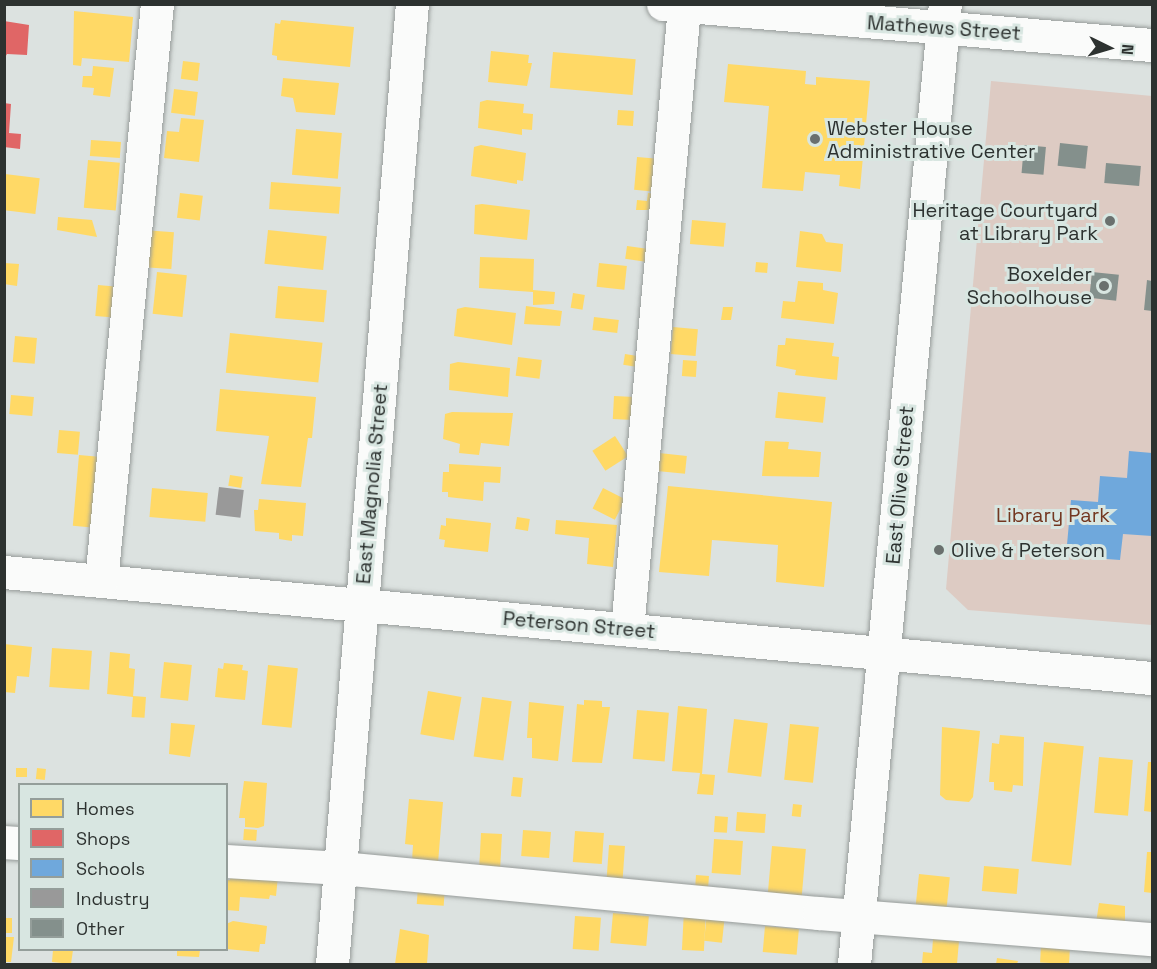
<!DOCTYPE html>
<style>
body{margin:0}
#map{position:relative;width:1157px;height:969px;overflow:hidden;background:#dce2e0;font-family:"Space Grotesk",sans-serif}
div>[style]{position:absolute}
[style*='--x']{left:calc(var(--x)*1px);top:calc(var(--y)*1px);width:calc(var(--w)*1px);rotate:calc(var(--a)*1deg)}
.green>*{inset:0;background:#ddcbc3}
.homes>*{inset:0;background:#ffd966;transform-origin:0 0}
.shops>*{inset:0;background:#e06666}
.schools>*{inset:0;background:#6fa8dc}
.industry>*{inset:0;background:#999;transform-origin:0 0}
.building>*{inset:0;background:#84908c;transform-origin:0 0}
.roads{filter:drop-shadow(0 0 2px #979c9a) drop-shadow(0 0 2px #979c9a)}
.minor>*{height:33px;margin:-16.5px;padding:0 16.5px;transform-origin:16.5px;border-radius:16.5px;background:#fafbfa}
.dots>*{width:16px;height:16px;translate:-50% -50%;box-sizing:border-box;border:3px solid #d8e6e1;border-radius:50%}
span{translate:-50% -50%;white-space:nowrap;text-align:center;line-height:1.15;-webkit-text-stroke:6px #d8e6e1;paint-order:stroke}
.street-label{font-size:20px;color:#2d3230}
.poi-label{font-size:20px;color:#2d3230}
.left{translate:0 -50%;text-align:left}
.right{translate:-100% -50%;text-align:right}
.park-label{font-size:20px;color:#733720}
.frame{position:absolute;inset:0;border:6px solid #2d3230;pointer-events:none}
.legend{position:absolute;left:18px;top:783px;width:210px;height:168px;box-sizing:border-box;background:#d8e6e1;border:2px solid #949e9a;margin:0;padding:8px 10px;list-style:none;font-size:18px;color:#2d3230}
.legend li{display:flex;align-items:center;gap:12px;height:30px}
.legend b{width:30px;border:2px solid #949e9a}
.north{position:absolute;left:1079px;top:18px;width:60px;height:60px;-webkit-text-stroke:4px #d8e6e1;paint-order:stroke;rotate:95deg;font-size:16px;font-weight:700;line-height:24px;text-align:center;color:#2d3230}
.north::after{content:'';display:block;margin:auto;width:21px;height:27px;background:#2d3230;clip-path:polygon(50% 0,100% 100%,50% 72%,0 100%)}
</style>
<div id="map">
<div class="green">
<i style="clip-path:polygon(991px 81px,1152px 96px,1152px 625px,968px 610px,946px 589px)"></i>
</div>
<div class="homes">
<i style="clip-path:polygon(74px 11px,133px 17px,129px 62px,82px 58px,81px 66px,73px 65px)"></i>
<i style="clip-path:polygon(281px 20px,354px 27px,350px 67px,277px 60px,277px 56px,272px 55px,275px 23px,280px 24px)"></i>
<i style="clip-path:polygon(491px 51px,529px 55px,528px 63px,532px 63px,527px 86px,488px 82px)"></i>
<i style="left:553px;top:52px;width:83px;height:36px;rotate:5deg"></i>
<i style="left:183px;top:61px;width:17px;height:18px;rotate:7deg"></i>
<i style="clip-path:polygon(728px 64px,806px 71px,805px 84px,816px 85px,816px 77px,870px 81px,860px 189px,839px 186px,840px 175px,805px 172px,803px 191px,762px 188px,769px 106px,724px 102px)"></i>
<i style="clip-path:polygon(93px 66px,114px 68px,110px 97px,93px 95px,94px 88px,82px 87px,83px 76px,92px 76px)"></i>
<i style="clip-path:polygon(283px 78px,339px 83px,335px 115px,296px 112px,293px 98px,281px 96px)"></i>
<i style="left:174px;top:89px;width:24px;height:24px;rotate:7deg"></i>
<i style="clip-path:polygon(487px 100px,524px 104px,523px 113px,533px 114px,532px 130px,522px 129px,522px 135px,478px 128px,480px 102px)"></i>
<i style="left:618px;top:110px;width:16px;height:15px;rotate:4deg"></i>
<i style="clip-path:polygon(181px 118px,204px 120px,199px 162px,164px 158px,167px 131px,179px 132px)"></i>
<i style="left:296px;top:129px;width:46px;height:46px;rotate:5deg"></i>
<i style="left:91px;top:140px;width:30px;height:16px;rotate:4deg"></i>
<i style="clip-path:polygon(481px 145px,526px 153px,523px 181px,517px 180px,517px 184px,471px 176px,474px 147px)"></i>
<i style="left:637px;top:157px;width:24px;height:33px;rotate:5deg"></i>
<i style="left:88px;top:160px;width:32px;height:48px;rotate:5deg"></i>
<i style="left:5px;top:174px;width:35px;height:36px;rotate:7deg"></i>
<i style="left:271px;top:182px;width:70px;height:27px;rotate:4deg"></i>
<i style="left:180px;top:193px;width:23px;height:25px;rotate:7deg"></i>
<i style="clip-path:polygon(648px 193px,657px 194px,655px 210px,636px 210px,637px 200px,647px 201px)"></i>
<i style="clip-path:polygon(482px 204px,530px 210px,527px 240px,474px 234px,475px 205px)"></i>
<i style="clip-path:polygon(58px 217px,92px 220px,97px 237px,57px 230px)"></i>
<i style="left:692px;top:220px;width:34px;height:24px;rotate:5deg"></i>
<i style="left:143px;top:230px;width:31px;height:37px;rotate:4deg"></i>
<i style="left:268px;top:230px;width:59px;height:34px;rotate:6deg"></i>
<i style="clip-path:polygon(800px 231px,822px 234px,826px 242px,843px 244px,841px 272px,796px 267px)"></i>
<i style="left:627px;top:246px;width:22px;height:13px;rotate:8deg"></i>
<i style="clip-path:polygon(480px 257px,534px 259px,533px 290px,555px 292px,554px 304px,533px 305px,533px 292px,479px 288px)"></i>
<i style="left:756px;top:262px;width:12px;height:10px;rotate:5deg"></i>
<i style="clip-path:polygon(4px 263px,19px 264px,17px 286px,4px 284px)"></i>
<i style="left:599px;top:263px;width:28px;height:24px;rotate:6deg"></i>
<i style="left:157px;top:272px;width:30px;height:42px;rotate:6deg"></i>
<i style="clip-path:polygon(798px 281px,823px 283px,823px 290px,838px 293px,834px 324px,781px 318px,783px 301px,795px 302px)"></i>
<i style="left:98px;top:285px;width:25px;height:31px;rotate:5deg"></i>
<i style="left:278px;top:286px;width:49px;height:32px;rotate:5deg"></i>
<i style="left:573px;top:293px;width:12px;height:15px;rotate:9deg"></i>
<i style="clip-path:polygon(526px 306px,562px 311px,560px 326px,524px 324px)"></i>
<i style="clip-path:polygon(465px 307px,516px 313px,512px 345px,454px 336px,457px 309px)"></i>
<i style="clip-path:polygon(723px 307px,733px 307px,731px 320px,721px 320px)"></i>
<i style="left:594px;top:317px;width:25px;height:13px;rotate:7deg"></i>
<i style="left:673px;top:327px;width:25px;height:27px;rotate:5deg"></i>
<i style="left:230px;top:333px;width:93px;height:40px;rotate:6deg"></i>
<i style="left:15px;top:336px;width:22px;height:26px;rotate:5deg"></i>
<i style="clip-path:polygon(786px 338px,834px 343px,832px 356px,839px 357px,837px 380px,795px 375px,796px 370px,776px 366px,778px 345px,785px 345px)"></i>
<i style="left:625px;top:354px;width:19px;height:11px;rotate:9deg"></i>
<i style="left:518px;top:357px;width:24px;height:19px;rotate:7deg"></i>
<i style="left:683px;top:360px;width:14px;height:16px;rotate:4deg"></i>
<i style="clip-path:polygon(458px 362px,510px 368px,508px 397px,449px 390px,450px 364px)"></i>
<i style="clip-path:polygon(220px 389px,316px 397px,312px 438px,308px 438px,301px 487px,261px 484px,269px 436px,216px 431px)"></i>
<i style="left:778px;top:392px;width:48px;height:26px;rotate:6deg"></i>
<i style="left:11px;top:395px;width:23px;height:19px;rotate:5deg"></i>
<i style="left:614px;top:396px;width:20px;height:23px;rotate:3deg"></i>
<i style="clip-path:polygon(452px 412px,513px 413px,509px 446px,481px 443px,479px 455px,459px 453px,460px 444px,443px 439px,445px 414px)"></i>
<i style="left:59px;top:430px;width:21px;height:23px;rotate:5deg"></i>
<i style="left:615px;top:436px;width:24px;height:27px;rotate:57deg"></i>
<i style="clip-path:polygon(765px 441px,789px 442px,788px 449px,821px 452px,819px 477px,762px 476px)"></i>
<i style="left:659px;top:453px;width:28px;height:18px;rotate:6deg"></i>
<i style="left:79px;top:455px;width:25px;height:71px;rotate:5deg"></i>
<i style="clip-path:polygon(449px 464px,501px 467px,500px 483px,484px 482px,483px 501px,448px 497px,448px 492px,442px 492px,443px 472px,449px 472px)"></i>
<i style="left:230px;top:475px;width:13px;height:11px;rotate:9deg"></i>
<i style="clip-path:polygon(668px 486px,832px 502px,824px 587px,776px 582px,778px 545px,712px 540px,709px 576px,659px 572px)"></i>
<i style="left:152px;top:488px;width:56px;height:29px;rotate:5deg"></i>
<i style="left:603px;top:488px;width:25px;height:23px;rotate:27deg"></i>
<i style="clip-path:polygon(259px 499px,306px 503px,303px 536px,292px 535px,292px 541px,279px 539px,279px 533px,255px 531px,254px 510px,258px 510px)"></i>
<i style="left:517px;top:517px;width:13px;height:12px;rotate:9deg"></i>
<i style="clip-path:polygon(446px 518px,491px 523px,488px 552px,444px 547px,445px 540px,439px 539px,441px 525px,446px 526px)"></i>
<i style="clip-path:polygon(556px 520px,617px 525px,613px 567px,587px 564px,589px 538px,555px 534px)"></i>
<i style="clip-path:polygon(4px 644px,32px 647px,29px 677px,17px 676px,15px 693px,4px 692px)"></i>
<i style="left:52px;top:648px;width:40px;height:39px;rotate:4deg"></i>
<i style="clip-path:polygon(110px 652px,130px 654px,129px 668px,135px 669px,133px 697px,107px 694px)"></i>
<i style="left:164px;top:662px;width:28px;height:36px;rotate:6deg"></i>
<i style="clip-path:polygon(224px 663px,243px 665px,242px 670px,248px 671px,245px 700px,215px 697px,218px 668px,223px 669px)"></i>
<i style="left:268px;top:665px;width:30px;height:60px;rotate:6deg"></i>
<i style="left:428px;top:691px;width:34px;height:44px;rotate:10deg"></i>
<i style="left:133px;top:696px;width:13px;height:21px;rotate:4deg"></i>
<i style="left:482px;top:697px;width:30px;height:60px;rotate:8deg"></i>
<i style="clip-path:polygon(584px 700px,602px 701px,602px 707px,610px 707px,602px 763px,572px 762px,577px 704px,584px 705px)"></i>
<i style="clip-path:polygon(529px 702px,564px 706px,558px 761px,532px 758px,532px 738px,527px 738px)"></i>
<i style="clip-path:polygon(678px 706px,707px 709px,702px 774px,715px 775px,713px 795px,697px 794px,700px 773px,672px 771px)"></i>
<i style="left:637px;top:710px;width:32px;height:49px;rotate:5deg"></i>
<i style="left:734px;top:719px;width:34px;height:54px;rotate:7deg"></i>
<i style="clip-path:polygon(171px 723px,195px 725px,190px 757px,169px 754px)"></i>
<i style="left:790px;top:724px;width:29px;height:56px;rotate:6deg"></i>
<i style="clip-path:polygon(942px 727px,980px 731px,973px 797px,969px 802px,946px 800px,940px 795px)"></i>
<i style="clip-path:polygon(1000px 735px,1024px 737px,1023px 786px,1013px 785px,1012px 792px,994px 790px,994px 782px,989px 782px,992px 743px,999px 744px)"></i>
<i style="left:1044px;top:742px;width:40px;height:120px;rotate:6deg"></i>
<i style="left:1099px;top:757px;width:34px;height:56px;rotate:5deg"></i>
<i style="clip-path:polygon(1148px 762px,1152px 762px,1152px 812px,1144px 811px)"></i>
<i style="left:16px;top:768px;width:11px;height:9px"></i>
<i style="left:37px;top:768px;width:9px;height:11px;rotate:6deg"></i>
<i style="left:513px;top:777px;width:10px;height:19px;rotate:6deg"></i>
<i style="clip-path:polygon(244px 781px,267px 783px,264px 826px,258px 828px,245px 827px,245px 818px,239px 818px)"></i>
<i style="clip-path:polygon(409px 799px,443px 802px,438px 863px,412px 861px,413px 845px,405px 844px)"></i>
<i style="left:793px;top:804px;width:9px;height:12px;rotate:6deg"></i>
<i style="left:737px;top:812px;width:29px;height:19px;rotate:4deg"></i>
<i style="left:715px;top:816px;width:13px;height:16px;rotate:4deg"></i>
<i style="left:244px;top:829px;width:13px;height:11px;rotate:4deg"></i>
<i style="left:523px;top:830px;width:28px;height:26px;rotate:4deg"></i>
<i style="left:575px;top:831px;width:29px;height:31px;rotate:4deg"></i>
<i style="left:481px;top:833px;width:21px;height:38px;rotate:3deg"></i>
<i style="left:714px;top:839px;width:29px;height:34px;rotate:4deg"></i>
<i style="left:609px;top:845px;width:16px;height:33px;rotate:4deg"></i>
<i style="left:772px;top:846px;width:34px;height:49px;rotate:5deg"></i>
<i style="clip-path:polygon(1147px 852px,1152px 852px,1152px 893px,1144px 892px)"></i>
<i style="left:984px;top:866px;width:35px;height:25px;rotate:5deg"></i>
<i style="clip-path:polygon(231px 872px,278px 876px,276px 896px,270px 895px,269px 899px,240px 897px,239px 911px,226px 910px,226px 880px,230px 880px)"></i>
<i style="left:919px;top:874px;width:31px;height:36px;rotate:6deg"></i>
<i style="left:696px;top:875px;width:13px;height:16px;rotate:4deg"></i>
<i style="left:418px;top:886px;width:27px;height:18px;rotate:4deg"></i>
<i style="clip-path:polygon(1099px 903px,1125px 906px,1125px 933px,1095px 930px)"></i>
<i style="left:684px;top:910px;width:22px;height:40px;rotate:3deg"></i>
<i style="left:613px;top:913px;width:36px;height:30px;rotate:5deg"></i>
<i style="left:707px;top:913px;width:18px;height:28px;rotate:6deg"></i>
<i style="left:575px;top:916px;width:26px;height:33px;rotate:4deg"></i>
<i style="left:4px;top:918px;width:8px;height:15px"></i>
<i style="clip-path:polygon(233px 921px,267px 926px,265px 944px,260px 944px,259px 952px,226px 949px,226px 924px)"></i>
<i style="left:765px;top:926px;width:34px;height:26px;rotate:5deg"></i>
<i style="clip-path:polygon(400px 929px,429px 935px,427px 964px,395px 964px)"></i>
<i style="clip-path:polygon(4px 937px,14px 937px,11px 962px,4px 962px)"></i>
<i style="clip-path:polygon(933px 939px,959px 941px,957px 964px,922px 964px,923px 952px,932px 953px)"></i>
<i style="left:1070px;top:946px;width:18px;height:29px;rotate:93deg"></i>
<i style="clip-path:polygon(53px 950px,73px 950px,71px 964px,52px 962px)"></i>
<i style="clip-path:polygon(177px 950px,200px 950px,199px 957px,177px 956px)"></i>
<i style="clip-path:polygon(997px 958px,1018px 961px,1017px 964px,996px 964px)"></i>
</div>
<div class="shops">
<i style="clip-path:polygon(4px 21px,29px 25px,27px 55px,7px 54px,4px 59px)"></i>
<i style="clip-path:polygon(4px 103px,11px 104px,9px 133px,21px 134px,20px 149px,4px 147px)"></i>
</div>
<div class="schools">
<i style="clip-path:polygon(1129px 451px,1152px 453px,1152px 536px,1123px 534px,1120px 560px,1066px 556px,1071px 500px,1098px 502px,1100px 476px,1127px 478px)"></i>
</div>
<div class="industry">
<i style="left:219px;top:487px;width:25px;height:28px;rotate:7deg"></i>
</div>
<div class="building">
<i style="left:1060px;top:143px;width:28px;height:23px;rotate:6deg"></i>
<i style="left:1024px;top:145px;width:22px;height:28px;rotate:5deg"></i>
<i style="left:1106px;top:163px;width:35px;height:20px;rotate:5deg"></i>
<i style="left:1092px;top:272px;width:27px;height:26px;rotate:6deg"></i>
<i style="clip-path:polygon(1147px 280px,1152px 281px,1152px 311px,1144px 310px)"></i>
</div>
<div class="roads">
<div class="minor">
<i style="--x:663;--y:4;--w:491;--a:4.8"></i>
<i style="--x:4;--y:572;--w:1153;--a:5.28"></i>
<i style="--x:101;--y:581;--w:580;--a:-84.46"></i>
<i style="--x:627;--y:629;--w:625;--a:-84.76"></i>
<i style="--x:4;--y:842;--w:16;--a:4"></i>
<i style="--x:226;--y:861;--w:115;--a:3.5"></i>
<i style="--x:341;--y:868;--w:480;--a:5.4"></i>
<i style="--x:819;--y:913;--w:334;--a:4.5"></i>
<i style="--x:332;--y:964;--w:963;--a:-85.24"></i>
<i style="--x:854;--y:964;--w:964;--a:-84.59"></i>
</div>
</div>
<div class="dots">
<i style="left:815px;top:139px;background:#6a706e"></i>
<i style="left:1110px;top:221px;background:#6a706e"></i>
<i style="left:1104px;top:286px;background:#6a706e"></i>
<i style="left:939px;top:550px;background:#6a706e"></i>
</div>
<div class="street-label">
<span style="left:944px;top:28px;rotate:4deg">Mathews Street</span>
<span style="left:372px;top:484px;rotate:-85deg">East Magnolia Street</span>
<span style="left:900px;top:485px;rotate:-85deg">East Olive Street</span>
<span style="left:579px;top:625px;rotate:5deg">Peterson Street</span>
</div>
<div class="poi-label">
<span class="left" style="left:827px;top:140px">Webster House<br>Administrative Center</span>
<span class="right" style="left:1098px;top:222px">Heritage Courtyard<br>at Library Park</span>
<span class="right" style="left:1092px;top:286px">Boxelder<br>Schoolhouse</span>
<span class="left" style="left:951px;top:550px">Olive &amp; Peterson</span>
</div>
<div class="park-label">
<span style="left:1053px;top:515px">Library Park</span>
</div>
<div class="frame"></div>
<ul class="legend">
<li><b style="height:16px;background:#ffd966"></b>Homes</li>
<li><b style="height:16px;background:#e06666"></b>Shops</li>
<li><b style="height:16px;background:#6fa8dc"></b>Schools</li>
<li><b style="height:16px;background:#999"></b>Industry</li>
<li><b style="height:16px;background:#84908c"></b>Other</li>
</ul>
<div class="north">N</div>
</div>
